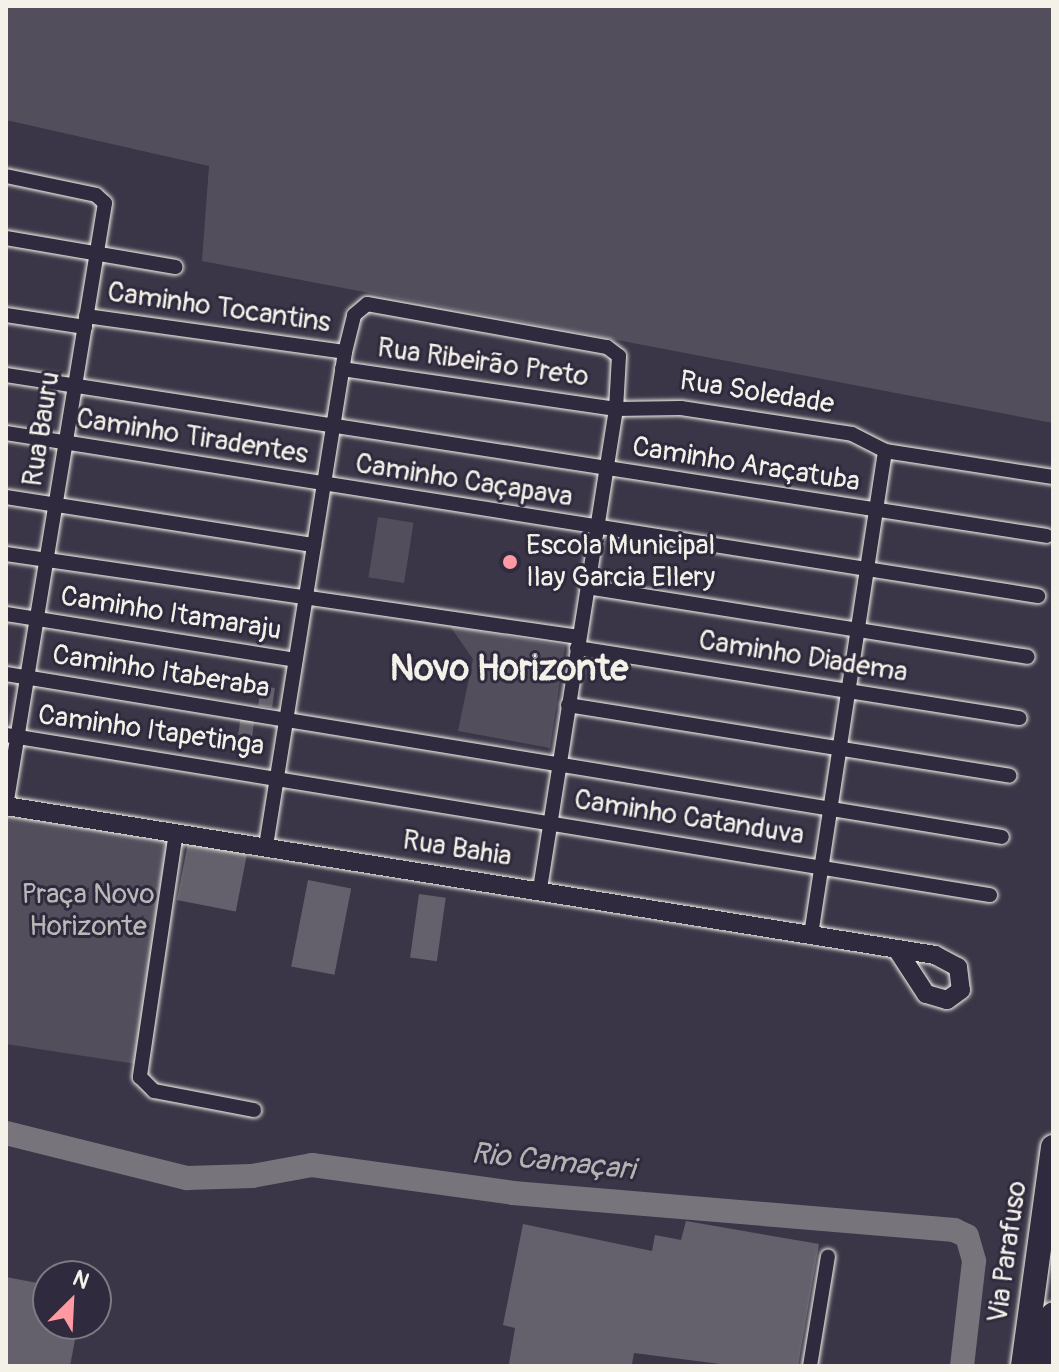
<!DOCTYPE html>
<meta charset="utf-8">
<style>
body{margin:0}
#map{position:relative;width:1059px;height:1372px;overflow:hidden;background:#3b3647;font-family:Pangolin,sans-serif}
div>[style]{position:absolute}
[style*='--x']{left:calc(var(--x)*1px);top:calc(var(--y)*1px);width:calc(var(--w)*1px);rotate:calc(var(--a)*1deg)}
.green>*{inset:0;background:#534e5c;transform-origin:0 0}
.river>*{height:24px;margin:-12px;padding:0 12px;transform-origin:12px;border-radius:12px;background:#78747b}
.building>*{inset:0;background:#65616c;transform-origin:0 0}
.roads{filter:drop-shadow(0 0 2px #f4f1e8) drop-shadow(0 0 2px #f4f1e8)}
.minor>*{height:14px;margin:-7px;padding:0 7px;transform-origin:7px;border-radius:7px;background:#2f2a3d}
.tertiary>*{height:18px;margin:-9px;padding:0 9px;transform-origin:9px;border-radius:9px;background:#2f2a3d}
.trunk>*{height:24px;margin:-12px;padding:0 12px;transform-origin:12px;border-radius:12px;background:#2f2a3d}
.dots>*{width:22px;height:22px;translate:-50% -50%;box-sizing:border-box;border:4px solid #2f2a3d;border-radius:50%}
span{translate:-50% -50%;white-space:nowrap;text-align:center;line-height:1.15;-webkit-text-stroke:6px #2f2a3d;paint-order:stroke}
.street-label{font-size:28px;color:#f4f1e8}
.poi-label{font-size:28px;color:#f4f1e8}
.left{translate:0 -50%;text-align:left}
.park-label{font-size:28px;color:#bcb8b7}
.water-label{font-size:30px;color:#b6b2b2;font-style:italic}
.district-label{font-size:36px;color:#f4f1e8;font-weight:700}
.frame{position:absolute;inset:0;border:8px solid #f4f1e8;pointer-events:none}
.north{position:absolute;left:32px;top:1260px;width:80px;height:80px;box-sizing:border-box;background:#2f2a3d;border:2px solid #7e7a81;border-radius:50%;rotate:24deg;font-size:22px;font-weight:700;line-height:32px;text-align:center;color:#f4f1e8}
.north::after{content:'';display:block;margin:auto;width:28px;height:36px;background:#ff9aa2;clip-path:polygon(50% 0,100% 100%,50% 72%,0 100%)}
</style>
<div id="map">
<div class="green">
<i style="clip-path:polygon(6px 6px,1053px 6px,1053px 423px,202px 261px,209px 166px,6px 120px)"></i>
<i style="left:378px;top:517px;width:36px;height:61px;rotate:9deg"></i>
<i style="clip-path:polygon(450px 626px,565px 646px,550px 748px,458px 731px,473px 659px)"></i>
<i style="clip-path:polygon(6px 816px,179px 842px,149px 1066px,6px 1044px)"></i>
</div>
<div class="river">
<i style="--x:6;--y:1133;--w:187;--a:14"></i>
<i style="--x:187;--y:1178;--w:65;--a:-1.8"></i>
<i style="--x:252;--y:1176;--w:61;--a:-10.4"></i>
<i style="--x:312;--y:1165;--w:203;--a:7.9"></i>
<i style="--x:513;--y:1193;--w:443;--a:4.8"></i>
<i style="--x:954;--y:1230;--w:14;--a:25"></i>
<i style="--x:967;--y:1236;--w:26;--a:74"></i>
<i style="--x:974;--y:1261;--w:106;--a:96.5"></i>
</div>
<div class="building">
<i style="left:261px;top:686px;width:14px;height:20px;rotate:8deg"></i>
<i style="left:241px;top:715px;width:14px;height:20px;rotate:8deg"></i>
<i style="left:188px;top:843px;width:60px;height:58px;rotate:11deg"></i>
<i style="left:308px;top:880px;width:44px;height:88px;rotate:11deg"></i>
<i style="left:419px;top:894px;width:27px;height:64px;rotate:8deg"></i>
<i style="clip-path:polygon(686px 1221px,819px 1244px,798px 1366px,736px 1366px,634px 1353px,632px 1364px,509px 1364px,515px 1328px,503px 1325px,523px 1224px,652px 1251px,655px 1235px,681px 1240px)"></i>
<i style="clip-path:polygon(6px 1277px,48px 1285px,48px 1324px,78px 1324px,70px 1366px,6px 1366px)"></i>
</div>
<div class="roads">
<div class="minor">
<i style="--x:6;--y:176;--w:92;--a:11.9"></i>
<i style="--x:96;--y:195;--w:12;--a:42"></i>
<i style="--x:105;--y:203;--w:611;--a:99.32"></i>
<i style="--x:6;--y:238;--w:172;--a:9.7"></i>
<i style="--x:6;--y:315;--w:80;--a:8.6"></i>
<i style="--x:86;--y:316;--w:261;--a:7.9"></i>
<i style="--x:342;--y:369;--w:277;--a:8.3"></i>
<i style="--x:616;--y:409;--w:65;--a:-0.9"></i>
<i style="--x:681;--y:408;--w:173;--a:8.6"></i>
<i style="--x:852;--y:434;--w:37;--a:27"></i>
<i style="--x:885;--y:451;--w:170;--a:8.8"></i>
<i style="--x:6;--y:375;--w:1053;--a:8.79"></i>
<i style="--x:6;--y:433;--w:1045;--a:8.98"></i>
<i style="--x:6;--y:497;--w:312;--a:8.9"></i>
<i style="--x:6;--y:554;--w:579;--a:8.24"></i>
<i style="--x:587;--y:587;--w:446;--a:9"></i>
<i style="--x:6;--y:614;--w:293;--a:9"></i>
<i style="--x:577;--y:648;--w:448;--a:9"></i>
<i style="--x:6;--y:674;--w:1009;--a:9.29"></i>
<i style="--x:568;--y:705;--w:447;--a:9.1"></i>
<i style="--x:6;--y:735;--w:997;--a:9.24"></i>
<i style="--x:176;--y:832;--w:248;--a:98.4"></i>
<i style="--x:140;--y:1077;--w:20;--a:45"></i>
<i style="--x:154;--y:1091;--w:102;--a:10.8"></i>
<i style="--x:266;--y:846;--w:500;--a:-80.91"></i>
<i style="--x:345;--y:352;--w:38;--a:-76"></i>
<i style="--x:354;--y:315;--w:17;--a:-40"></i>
<i style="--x:367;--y:304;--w:244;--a:10.2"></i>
<i style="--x:607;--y:347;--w:15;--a:37"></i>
<i style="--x:619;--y:356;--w:53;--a:93.2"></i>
<i style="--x:616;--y:409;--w:488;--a:99"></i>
<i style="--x:811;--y:935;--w:490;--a:-81.3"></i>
<i style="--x:810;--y:1366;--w:111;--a:-80.7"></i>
</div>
<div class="tertiary">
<i style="--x:6;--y:806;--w:941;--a:9.11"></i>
<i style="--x:935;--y:955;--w:26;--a:28"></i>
<i style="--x:958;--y:967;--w:23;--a:83"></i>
<i style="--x:961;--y:990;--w:17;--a:144"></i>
<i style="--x:947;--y:1000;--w:22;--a:-164"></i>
<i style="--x:926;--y:994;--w:51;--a:-123.1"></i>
</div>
<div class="trunk">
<i style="--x:1023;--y:1366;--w:221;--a:-82.2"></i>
<i style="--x:1046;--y:1366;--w:52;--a:-82.3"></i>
</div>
</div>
<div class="dots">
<i style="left:510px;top:562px;background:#ff9aa2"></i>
</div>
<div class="street-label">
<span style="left:219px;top:308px;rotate:8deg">Caminho Tocantins</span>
<span style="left:483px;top:363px;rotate:8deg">Rua Ribeirão Preto</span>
<span style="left:757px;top:393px;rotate:9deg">Rua Soledade</span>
<span style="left:42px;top:429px;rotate:-81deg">Rua Bauru</span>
<span style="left:192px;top:437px;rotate:9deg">Caminho Tiradentes</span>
<span style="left:746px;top:465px;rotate:9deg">Caminho Araçatuba</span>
<span style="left:464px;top:481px;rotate:9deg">Caminho Caçapava</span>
<span style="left:171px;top:614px;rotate:9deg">Caminho Itamaraju</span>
<span style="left:803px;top:657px;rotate:9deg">Caminho Diadema</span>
<span style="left:161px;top:672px;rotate:9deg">Caminho Itaberaba</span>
<span style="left:151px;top:731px;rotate:8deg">Caminho Itapetinga</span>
<span style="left:689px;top:818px;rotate:9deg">Caminho Catanduva</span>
<span style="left:457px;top:849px;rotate:9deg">Rua Bahia</span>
<span style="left:1008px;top:1252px;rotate:-82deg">Via Parafuso</span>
</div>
<div class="poi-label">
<span class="left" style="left:526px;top:562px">Escola Municipal<br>Ilay Garcia Ellery</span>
</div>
<div class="park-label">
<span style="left:88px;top:911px">Praça Novo<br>Horizonte</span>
</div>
<div class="water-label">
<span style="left:553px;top:1162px;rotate:6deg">Rio Camaçari</span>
</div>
<div class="district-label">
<span style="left:509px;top:669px">Novo Horizonte</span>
</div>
<div class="frame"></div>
<div class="north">N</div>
</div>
